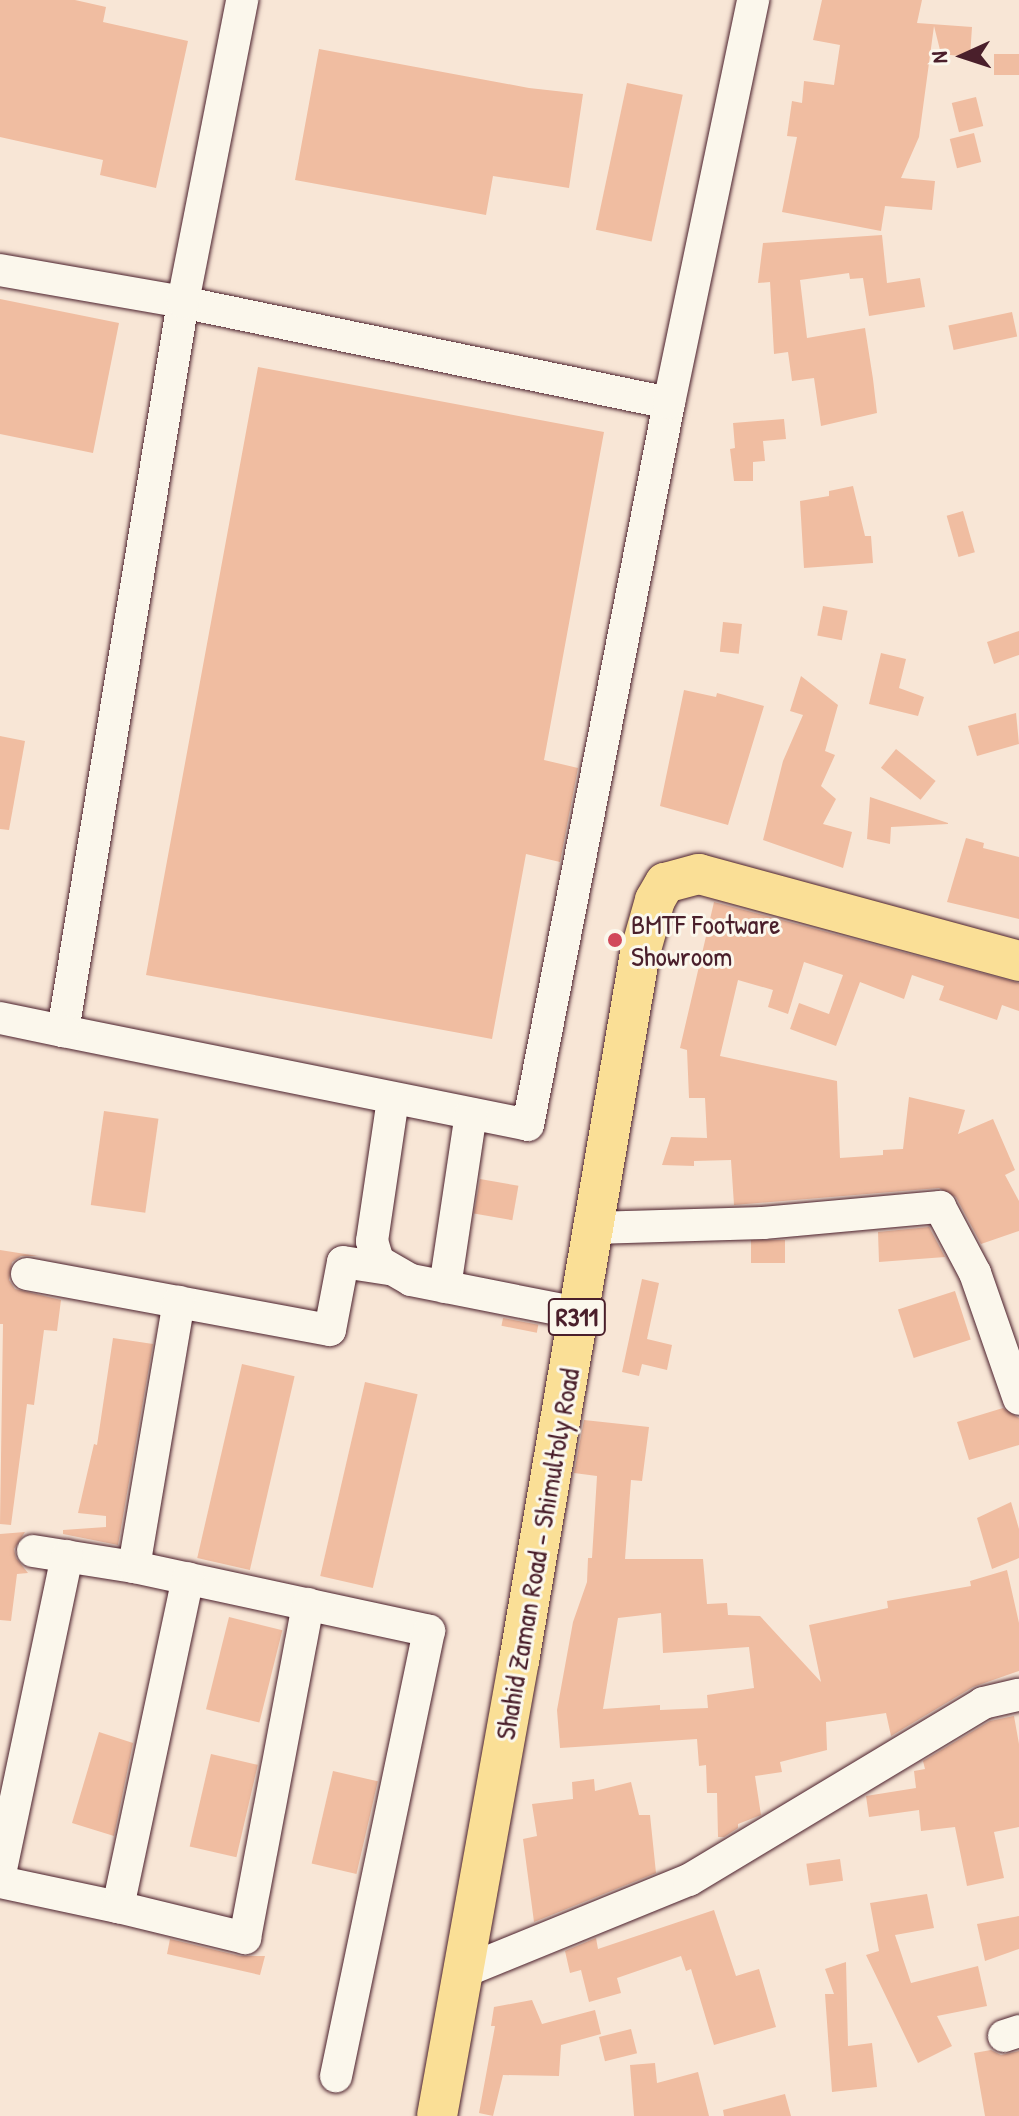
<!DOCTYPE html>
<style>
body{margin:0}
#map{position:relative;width:1019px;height:2116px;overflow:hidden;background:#f8e6d6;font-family:"Patrick Hand",sans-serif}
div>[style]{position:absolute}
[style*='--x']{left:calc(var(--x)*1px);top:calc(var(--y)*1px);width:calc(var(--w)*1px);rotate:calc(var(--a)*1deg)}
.building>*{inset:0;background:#f0bda1;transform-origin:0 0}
.roads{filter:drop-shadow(0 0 2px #4a1f2b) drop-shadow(0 0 2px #4a1f2b)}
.minor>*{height:32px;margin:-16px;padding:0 16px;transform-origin:16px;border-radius:16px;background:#fbf7ec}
.major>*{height:40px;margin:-20px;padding:0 20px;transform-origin:20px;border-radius:20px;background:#fadf96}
.dots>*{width:22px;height:22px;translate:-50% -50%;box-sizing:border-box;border:4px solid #fbf7ec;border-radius:50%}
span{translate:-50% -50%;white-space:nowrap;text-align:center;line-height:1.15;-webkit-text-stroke:6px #fbf7ec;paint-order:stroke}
.shield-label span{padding:2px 6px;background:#fbf7ec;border:2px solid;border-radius:6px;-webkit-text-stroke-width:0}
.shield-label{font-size:26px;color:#4a1f2b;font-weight:700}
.poi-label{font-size:28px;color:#4a1f2b}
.left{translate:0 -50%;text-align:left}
.street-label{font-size:28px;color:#4a1f2b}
.north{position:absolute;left:923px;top:16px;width:80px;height:80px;-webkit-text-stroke:6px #fbf7ec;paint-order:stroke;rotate:267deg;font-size:22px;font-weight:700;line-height:32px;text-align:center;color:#4a1f2b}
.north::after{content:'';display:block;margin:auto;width:28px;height:36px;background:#4a1f2b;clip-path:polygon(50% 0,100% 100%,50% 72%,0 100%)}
</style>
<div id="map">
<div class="building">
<i style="clip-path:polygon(0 0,75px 0,106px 7px,103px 22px,188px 41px,156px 188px,100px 175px,103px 160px,0 137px)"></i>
<i style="clip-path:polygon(822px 0,922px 0,917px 23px,972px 27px,970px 57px,941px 54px,934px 26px,919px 137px,901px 178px,935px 181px,932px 210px,885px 206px,881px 231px,782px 212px,797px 137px,787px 136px,792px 101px,802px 103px,804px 81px,834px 85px,840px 45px,813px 40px)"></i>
<i style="clip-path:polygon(319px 49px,529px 88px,583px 94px,569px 188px,493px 176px,486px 215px,295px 180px)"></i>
<i style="left:1019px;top:54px;width:21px;height:25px;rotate:90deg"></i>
<i style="left:627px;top:83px;width:57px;height:150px;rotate:12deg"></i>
<i style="left:976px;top:97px;width:30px;height:25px;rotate:76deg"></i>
<i style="left:974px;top:133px;width:30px;height:25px;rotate:76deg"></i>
<i style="clip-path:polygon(882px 235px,887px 283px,920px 278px,925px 307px,869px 316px,863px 278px,850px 279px,849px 273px,800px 280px,807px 338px,865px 328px,873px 379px,877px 413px,821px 426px,814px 378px,792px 381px,788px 352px,774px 354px,770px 282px,758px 283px,763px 243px)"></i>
<i style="clip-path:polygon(0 299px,119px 323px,93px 453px,0 434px)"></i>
<i style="left:1012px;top:312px;width:25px;height:65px;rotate:78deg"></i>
<i style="clip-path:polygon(258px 367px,604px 432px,544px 760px,578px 768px,560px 862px,526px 854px,492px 1039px,146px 975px)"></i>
<i style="clip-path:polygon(784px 419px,786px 439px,763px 441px,765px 461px,753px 462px,753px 481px,734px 481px,730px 449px,735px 448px,733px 423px)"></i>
<i style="clip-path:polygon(853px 486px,865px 536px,871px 536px,873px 563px,804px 568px,800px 501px,829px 496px,829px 491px)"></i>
<i style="left:963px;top:511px;width:43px;height:17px;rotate:74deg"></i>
<i style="left:823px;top:606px;width:25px;height:30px;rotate:11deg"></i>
<i style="left:723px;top:622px;width:19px;height:30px;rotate:6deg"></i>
<i style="clip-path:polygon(1019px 631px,1019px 655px,994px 664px,987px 642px)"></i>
<i style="clip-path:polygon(881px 653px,906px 659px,899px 688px,924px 697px,918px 716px,869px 704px)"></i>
<i style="clip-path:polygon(801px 676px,838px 705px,825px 751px,835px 755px,821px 786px,836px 799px,823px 824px,852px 832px,843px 868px,763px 840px,783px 761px,803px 715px,790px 711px)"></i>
<i style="clip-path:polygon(684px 690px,716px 697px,717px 693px,764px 706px,728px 825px,660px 806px)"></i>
<i style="clip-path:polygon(1016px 713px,1019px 744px,977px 756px,968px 726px)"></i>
<i style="clip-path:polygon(0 736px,25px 741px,9px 830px,0 829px)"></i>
<i style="left:896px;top:749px;width:51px;height:24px;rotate:39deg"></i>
<i style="clip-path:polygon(870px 797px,948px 823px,948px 824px,891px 827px,890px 844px,867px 839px)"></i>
<i style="clip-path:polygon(966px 838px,984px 843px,983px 848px,1019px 857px,1019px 919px,947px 902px)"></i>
<i style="clip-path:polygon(714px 902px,1019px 983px,1019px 1011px,1002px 1005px,997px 1020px,939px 1000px,944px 986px,912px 975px,904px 999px,860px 982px,836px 1046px,790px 1029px,799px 1003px,829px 1014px,843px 975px,804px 962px,788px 1014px,768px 1007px,773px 990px,738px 980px,720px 1056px,837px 1081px,840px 1158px,883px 1155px,883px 1150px,903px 1149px,909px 1097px,965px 1110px,958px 1134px,993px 1119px,1015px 1170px,1005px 1175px,1019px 1201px,1019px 1231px,981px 1244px,956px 1197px,939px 1188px,734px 1205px,731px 1160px,694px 1161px,694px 1166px,662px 1165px,671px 1137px,707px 1138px,705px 1098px,689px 1098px,687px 1050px,680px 1048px)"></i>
<i style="left:104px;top:1111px;width:55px;height:95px;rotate:8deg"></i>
<i style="left:480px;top:1179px;width:39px;height:35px;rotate:10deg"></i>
<i style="clip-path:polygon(929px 1227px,945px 1257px,879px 1262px,878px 1232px)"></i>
<i style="left:785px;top:1240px;width:23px;height:34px;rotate:90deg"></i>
<i style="clip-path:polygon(0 1250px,38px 1256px,21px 1256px,12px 1262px,9px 1280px,15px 1289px,61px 1300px,57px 1331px,44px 1330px,34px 1405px,27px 1404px,11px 1525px,0 1524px,3px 1324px,0 1324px)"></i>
<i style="clip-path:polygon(642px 1279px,659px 1283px,647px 1339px,672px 1345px,667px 1370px,642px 1364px,639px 1376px,622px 1372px)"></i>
<i style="left:955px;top:1291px;width:51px;height:60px;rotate:72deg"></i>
<i style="left:503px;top:1318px;width:36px;height:8px;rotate:11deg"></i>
<i style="clip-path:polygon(113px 1338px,153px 1344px,118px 1545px,63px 1534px,63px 1530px,106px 1527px,106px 1516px,78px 1513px,94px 1444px,97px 1445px)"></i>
<i style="left:242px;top:1364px;width:54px;height:199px;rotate:13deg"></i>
<i style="left:365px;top:1382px;width:54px;height:199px;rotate:13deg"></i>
<i style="clip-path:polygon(1003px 1408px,1019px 1418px,1019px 1445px,969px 1460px,957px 1422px)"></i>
<i style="clip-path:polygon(evenodd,584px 1420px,649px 1427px,642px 1481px,631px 1480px,625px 1559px,703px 1559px,707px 1604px,727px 1603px,728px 1615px,760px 1616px,821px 1682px,809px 1625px,888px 1608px,887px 1601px,971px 1586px,970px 1581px,1007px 1570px,1019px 1623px,1019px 1671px,973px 1687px,891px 1736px,886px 1713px,826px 1722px,827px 1750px,780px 1762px,782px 1772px,755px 1776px,761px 1815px,738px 1824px,738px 1828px,724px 1837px,718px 1837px,717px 1793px,707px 1793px,706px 1765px,699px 1766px,697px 1739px,560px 1748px,557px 1710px,573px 1622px,587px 1582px,588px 1558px,592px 1558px,597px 1476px,574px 1473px,584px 1420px,661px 1613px,663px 1653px,749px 1647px,754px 1688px,707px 1695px,708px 1708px,660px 1710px,660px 1705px,603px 1709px,618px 1618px,661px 1613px)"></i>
<i style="clip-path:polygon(1011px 1502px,1019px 1529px,1019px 1558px,992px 1569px,977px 1518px)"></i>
<i style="clip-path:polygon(25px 1532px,14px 1549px,16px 1558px,28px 1573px,17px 1574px,11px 1621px,0 1620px,0 1534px)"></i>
<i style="left:229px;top:1617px;width:55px;height:95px;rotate:14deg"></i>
<i style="clip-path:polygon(1014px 1716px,1019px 1744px,1019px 1827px,994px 1832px,1004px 1878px,967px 1886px,955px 1827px,921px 1831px,919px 1810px,869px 1817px,866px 1796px,916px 1788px,914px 1771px,925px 1769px,923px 1761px,990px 1721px)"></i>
<i style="clip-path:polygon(99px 1732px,133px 1743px,114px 1836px,72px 1823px)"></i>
<i style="left:211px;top:1754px;width:48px;height:95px;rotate:13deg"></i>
<i style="left:333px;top:1771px;width:46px;height:95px;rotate:13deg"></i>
<i style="clip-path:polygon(594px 1779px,595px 1791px,631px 1782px,639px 1815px,650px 1815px,656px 1873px,534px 1922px,523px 1839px,537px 1836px,532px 1804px,573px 1799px,572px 1782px)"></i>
<i style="left:840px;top:1859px;width:22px;height:34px;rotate:82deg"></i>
<i style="clip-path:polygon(927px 1894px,934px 1928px,895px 1935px,911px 1983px,978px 1966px,987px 2006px,937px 2016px,952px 2046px,918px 2063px,866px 1955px,879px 1951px,870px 1903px)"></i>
<i style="clip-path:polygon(714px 1910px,736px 1976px,759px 1969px,776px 2027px,714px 2045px,691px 1969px,686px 1971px,681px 1956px,617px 1978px,621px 1993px,589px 2002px,581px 1970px,570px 1973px,565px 1951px,596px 1938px,598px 1949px)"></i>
<i style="clip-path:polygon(1019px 1916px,1019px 1949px,985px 1961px,977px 1924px)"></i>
<i style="clip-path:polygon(170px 1939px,240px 1956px,265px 1956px,260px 1975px,167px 1954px)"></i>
<i style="clip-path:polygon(846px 1962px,848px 2046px,872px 2043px,877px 2087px,832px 2092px,825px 1994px,834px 1994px,825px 1969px)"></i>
<i style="clip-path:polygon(532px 2000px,542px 2024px,595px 2010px,601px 2034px,561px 2045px,559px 2076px,503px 2075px,493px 2116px,479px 2113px,495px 2026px,491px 2026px,494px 2007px)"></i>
<i style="left:631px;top:2029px;width:25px;height:33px;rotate:76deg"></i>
<i style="clip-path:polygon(991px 2050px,1001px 2055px,1019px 2051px,1019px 2116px,985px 2116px,974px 2053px)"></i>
<i style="clip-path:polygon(655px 2063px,657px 2083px,698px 2072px,709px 2116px,634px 2116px,630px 2065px)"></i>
<i style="clip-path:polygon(785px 2094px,791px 2116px,724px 2116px,723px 2110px)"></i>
</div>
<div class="roads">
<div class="minor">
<i style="--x:0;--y:270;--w:186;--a:9.9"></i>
<i style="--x:183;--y:302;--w:739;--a:99.35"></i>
<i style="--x:63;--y:1031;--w:474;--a:11.4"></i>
<i style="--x:528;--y:1125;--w:736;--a:-78.95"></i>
<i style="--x:669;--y:403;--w:496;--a:-168.3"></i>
<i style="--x:183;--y:302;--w:308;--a:-78.9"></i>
<i style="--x:669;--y:403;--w:412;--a:-78.2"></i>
<i style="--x:0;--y:1018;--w:64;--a:11.7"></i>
<i style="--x:393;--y:1099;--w:144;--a:98.4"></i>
<i style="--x:372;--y:1241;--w:21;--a:73"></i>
<i style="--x:378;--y:1261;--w:38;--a:30"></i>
<i style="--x:411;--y:1280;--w:170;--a:11.2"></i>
<i style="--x:593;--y:1228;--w:170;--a:-1.7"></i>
<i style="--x:763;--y:1223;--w:178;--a:-5.2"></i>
<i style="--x:940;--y:1207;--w:75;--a:62.1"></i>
<i style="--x:975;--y:1273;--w:133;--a:70.8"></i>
<i style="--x:27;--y:1274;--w:308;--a:10.5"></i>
<i style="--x:330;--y:1330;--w:69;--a:-79.2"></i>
<i style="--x:343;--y:1262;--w:46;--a:8.8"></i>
<i style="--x:445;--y:1287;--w:175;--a:-81.5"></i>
<i style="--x:33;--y:1551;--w:102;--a:9"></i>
<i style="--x:134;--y:1567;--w:269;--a:-80.4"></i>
<i style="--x:134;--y:1567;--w:302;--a:12.2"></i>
<i style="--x:429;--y:1631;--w:455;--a:101.8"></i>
<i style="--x:0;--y:1874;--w:325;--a:-78.1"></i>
<i style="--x:0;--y:1882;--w:121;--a:12"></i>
<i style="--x:118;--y:1907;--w:336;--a:-78"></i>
<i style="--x:118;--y:1907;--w:131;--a:13.7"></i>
<i style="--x:245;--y:1938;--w:340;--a:-79.3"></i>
<i style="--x:463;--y:1972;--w:244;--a:-22.2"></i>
<i style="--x:689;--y:1880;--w:343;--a:-31"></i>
<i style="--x:983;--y:1703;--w:37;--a:-13"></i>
<i style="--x:1004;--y:2036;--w:16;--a:-18"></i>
</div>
<div class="major">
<i style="--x:437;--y:2116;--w:462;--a:-79.8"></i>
<i style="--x:519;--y:1661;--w:718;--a:-80.3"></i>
<i style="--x:640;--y:953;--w:55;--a:-74.2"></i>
<i style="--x:655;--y:900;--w:20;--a:-60"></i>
<i style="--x:665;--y:883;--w:35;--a:-15"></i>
<i style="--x:699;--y:874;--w:332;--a:15.2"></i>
</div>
</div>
<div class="dots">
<i style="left:615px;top:940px;background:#d1495b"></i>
</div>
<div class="shield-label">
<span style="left:577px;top:1317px">R311</span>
</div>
<div class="poi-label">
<span class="left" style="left:631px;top:940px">BMTF Footware<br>Showroom</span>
</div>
<div class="street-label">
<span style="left:537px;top:1554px;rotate:-80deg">Shahid Zaman Road - Shimultoly Road</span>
</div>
<div class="north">N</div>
</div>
